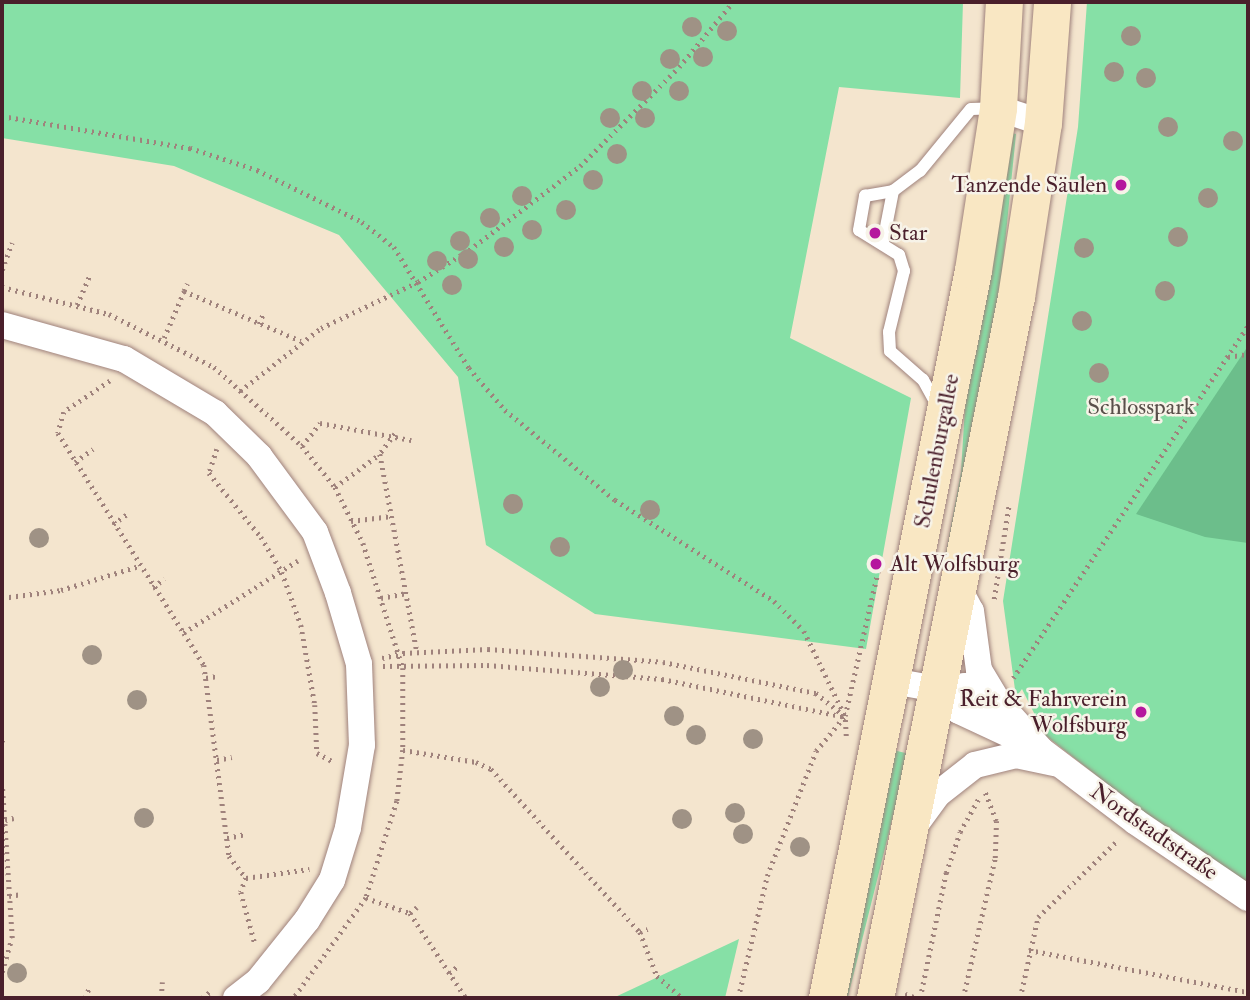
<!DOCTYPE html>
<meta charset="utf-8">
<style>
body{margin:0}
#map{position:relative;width:1250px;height:1000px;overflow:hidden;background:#f4e5ce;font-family:"IM FELL Double Pica",serif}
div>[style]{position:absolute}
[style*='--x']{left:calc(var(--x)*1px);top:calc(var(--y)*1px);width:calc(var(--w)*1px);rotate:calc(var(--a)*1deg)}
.green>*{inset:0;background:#86e0a6;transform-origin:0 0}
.forest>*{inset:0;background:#6cbe8b}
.path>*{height:4.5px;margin-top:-2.25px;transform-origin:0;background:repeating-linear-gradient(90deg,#9f827c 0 2px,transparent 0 7px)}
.roads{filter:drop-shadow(0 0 2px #9f827c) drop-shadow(0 0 2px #9f827c)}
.lane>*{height:12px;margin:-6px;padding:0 6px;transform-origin:6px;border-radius:6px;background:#fff}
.street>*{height:26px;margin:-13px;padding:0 13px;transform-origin:13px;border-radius:13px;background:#fff}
.secondary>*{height:37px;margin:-18.5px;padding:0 18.5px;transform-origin:18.5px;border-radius:18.5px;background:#f9e7c3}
.trees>*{width:20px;height:20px;margin:-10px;border-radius:50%;background:#9f9285}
.dots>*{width:19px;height:19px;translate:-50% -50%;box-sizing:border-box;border:4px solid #f7f3e8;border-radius:50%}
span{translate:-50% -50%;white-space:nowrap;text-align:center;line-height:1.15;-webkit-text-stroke:5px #f7f3e8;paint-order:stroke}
.poi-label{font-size:23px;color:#4a1f2b}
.right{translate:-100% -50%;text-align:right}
.left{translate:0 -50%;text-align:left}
.park-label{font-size:23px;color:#594f4a}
.street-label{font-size:23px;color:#4a1f2b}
.frame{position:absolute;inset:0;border:4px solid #4a1f2b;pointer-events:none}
</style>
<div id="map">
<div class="green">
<i style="clip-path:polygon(2px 2px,963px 2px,960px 98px,839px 87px,790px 338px,911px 398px,866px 649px,595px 614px,486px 545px,458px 377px,339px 235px,174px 166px,2px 138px)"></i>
<i style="clip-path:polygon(1087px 2px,1248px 2px,1248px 885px,1143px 812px,1045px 735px,1022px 689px,1016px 697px,1003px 601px,1078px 127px)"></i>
<i style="clip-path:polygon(1012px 133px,1016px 134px,998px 313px,931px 633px,961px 472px,966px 390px)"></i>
<i style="left:893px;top:750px;width:16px;height:253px;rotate:14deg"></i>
<i style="clip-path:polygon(739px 939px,725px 998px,613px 998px)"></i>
</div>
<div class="forest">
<i style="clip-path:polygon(1248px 346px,1248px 543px,1205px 537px,1136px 514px)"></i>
</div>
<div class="path">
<i style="--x:2;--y:116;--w:191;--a:9.7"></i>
<i style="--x:190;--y:148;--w:71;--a:18.2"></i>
<i style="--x:257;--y:170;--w:117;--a:26.3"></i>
<i style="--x:362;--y:222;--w:41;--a:38"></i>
<i style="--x:394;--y:247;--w:142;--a:58.2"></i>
<i style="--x:469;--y:368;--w:55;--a:49.4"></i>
<i style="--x:505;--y:410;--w:142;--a:39.3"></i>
<i style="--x:615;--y:500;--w:188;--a:32.4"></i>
<i style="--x:774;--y:601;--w:42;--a:45"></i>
<i style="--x:804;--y:631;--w:94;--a:64.2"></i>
<i style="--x:2;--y:270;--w:29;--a:-70"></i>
<i style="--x:2;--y:287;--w:110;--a:14.2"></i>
<i style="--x:109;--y:314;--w:118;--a:26.8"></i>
<i style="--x:214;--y:367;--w:118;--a:41.9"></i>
<i style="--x:302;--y:446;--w:53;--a:51.2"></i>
<i style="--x:335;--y:487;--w:63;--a:63.4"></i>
<i style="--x:363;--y:543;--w:131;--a:72.3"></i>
<i style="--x:403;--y:668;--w:82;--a:90"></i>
<i style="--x:403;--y:750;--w:51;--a:96.7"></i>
<i style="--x:397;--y:801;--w:102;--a:107.7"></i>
<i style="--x:366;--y:898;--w:123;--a:125.8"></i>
<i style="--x:184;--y:291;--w:8;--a:-67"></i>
<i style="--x:77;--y:305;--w:33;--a:-67"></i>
<i style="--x:259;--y:324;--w:11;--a:-68"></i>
<i style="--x:164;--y:338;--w:51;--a:-66.9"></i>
<i style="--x:184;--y:291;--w:127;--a:23.1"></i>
<i style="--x:1228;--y:357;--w:20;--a:-9"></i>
<i style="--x:110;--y:381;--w:55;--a:146"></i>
<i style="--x:64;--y:412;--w:22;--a:106"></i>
<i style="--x:58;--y:433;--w:236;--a:57.8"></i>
<i style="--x:240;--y:391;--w:103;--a:-37.9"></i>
<i style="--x:321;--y:328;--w:107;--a:-25.4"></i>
<i style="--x:418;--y:282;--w:60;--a:-32.1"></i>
<i style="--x:469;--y:250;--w:139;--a:-37.1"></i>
<i style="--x:580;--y:166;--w:140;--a:-45"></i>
<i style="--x:679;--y:67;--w:85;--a:-50.3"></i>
<i style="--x:395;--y:434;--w:25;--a:127"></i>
<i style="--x:380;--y:454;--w:201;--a:79.4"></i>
<i style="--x:302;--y:446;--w:29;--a:-52"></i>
<i style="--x:320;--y:423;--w:93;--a:10.6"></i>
<i style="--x:217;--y:449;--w:25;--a:108"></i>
<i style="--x:209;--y:473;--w:82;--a:50.9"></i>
<i style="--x:261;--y:537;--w:41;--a:59"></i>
<i style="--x:282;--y:572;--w:56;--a:70.3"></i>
<i style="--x:301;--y:625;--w:81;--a:80.1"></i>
<i style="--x:315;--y:705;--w:48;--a:87.6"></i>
<i style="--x:317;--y:753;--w:17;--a:28"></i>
<i style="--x:75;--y:462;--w:22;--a:-36"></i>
<i style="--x:335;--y:487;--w:56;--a:-36.3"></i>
<i style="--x:351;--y:521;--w:41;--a:-7"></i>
<i style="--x:113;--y:524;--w:19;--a:-35"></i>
<i style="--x:298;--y:561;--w:135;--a:147.7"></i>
<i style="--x:184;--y:633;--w:38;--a:58"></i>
<i style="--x:204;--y:665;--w:193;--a:82.5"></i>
<i style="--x:229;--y:856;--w:28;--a:52"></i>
<i style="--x:246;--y:878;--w:64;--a:-8.1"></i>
<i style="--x:153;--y:587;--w:14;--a:-36"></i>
<i style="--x:2;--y:598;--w:60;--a:-7.7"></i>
<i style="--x:61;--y:590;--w:82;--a:-17.1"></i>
<i style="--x:381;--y:598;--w:26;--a:-11"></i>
<i style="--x:994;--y:599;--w:96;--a:-81"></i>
<i style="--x:382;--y:658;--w:22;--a:-13"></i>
<i style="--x:403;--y:653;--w:85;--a:-2.7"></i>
<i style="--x:488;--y:649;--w:175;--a:4.2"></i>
<i style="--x:663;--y:662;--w:156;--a:11.5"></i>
<i style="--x:816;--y:693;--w:36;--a:39"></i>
<i style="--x:383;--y:666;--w:104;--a:-0.6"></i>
<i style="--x:487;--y:665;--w:176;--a:4.6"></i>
<i style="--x:662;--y:679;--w:188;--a:11.7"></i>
<i style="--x:206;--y:678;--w:11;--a:-10"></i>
<i style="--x:1013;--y:678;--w:424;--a:-56.3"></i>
<i style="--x:846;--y:736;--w:20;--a:-93"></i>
<i style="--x:845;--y:716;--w:154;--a:-77.2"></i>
<i style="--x:2;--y:740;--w:3;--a:-18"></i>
<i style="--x:403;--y:750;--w:74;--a:9.3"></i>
<i style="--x:476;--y:762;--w:17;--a:25"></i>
<i style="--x:491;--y:769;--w:221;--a:47.6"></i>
<i style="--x:640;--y:932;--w:47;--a:68.9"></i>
<i style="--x:657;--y:976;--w:33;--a:41"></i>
<i style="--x:217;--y:760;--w:15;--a:-11"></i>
<i style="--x:5;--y:820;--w:9;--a:-13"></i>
<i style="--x:227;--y:838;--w:19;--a:-12"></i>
<i style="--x:246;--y:878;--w:15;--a:110"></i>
<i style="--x:241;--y:892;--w:54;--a:74.9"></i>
<i style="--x:9;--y:896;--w:13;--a:-9"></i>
<i style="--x:366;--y:898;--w:46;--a:18.8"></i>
<i style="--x:410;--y:913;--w:102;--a:56.6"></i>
<i style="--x:410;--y:913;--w:9;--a:-41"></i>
<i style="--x:640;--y:932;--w:8;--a:-23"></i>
<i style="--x:1029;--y:950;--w:223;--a:10.9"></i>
<i style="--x:2;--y:972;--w:35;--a:-74"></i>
<i style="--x:12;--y:938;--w:153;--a:-93.7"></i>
<i style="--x:449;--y:973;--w:11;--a:-38"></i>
<i style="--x:905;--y:994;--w:13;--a:18"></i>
<i style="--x:85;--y:998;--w:11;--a:-68"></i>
<i style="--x:161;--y:998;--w:16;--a:-86"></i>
<i style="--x:202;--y:998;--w:11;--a:-38"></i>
<i style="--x:738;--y:998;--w:125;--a:-76.6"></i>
<i style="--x:767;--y:876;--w:134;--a:-68.6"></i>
<i style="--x:816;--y:751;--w:44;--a:-50.5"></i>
<i style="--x:920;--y:998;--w:128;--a:-78.3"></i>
<i style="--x:946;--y:873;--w:43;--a:-71.1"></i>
<i style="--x:960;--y:832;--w:41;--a:-60.9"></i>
<i style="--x:963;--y:998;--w:144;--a:-77.1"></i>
<i style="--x:995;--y:858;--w:37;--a:-88"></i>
<i style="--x:996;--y:821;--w:33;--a:-111"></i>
<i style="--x:1020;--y:998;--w:83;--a:-77.5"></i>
<i style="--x:1038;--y:917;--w:112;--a:-43.9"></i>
</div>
<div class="roads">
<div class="lane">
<i style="--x:883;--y:242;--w:52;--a:-78.9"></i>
<i style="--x:937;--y:405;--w:29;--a:-119"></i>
<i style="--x:923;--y:380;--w:44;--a:-138.7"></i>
<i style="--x:890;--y:351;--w:19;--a:-93"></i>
<i style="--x:889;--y:332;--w:63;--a:-76.2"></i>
<i style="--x:904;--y:271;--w:17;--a:-107"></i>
<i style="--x:899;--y:255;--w:47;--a:-148"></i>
<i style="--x:859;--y:230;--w:35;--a:-80"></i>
<i style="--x:865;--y:196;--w:28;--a:-10"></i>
<i style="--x:893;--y:191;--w:34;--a:-37"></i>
<i style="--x:920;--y:171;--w:80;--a:-50.6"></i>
<i style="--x:971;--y:109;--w:24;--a:-2"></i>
</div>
<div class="street">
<i style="--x:998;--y:108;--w:47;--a:18.4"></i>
<i style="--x:2;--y:325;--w:127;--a:15.6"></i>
<i style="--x:124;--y:359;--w:106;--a:30.7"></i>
<i style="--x:215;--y:413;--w:62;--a:44.3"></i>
<i style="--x:259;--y:456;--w:94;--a:53.6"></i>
<i style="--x:315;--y:532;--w:65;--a:69.3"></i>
<i style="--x:338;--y:593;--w:74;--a:73.5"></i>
<i style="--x:359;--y:664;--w:81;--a:87.9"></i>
<i style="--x:362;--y:745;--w:84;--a:99.6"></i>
<i style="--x:348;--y:828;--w:54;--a:107.1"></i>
<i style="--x:332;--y:880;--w:47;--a:122"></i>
<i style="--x:307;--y:920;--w:78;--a:128.8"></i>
<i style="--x:258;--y:981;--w:28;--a:142"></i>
<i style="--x:958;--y:587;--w:27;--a:62"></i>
<i style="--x:971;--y:611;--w:60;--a:82.3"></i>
<i style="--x:979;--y:670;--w:37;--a:59"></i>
<i style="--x:892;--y:681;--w:46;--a:10.1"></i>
<i style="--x:937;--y:689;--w:28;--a:-6"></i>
<i style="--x:965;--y:686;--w:37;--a:26"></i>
<i style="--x:998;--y:702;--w:64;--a:48.1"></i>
<i style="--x:1041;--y:750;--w:119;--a:37.2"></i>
<i style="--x:1136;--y:822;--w:135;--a:34.2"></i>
<i style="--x:937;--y:689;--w:31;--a:45"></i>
<i style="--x:959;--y:711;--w:78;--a:24.9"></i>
<i style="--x:913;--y:828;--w:42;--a:-53.7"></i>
<i style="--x:938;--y:794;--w:47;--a:-38.1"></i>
<i style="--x:975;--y:765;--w:42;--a:-13.7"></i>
<i style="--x:1016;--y:755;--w:40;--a:12"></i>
</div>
<div class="secondary">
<i style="--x:827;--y:998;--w:742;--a:-78.66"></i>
<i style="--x:973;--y:270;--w:164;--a:-81.2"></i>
<i style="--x:998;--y:108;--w:106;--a:-86.8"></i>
<i style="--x:875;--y:998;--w:715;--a:-78.63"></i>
<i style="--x:1016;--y:297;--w:176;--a:-81.2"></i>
<i style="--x:1043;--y:123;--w:121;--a:-85.7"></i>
</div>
</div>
<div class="trees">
<i style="left:692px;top:27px"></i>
<i style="left:727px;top:31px"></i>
<i style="left:1131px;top:36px"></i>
<i style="left:703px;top:57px"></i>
<i style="left:670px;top:59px"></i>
<i style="left:1114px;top:72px"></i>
<i style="left:1146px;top:78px"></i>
<i style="left:642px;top:91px"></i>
<i style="left:679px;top:91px"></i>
<i style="left:610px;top:118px"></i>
<i style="left:645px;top:118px"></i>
<i style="left:1168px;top:127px"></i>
<i style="left:1233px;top:141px"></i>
<i style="left:617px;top:154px"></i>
<i style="left:593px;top:180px"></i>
<i style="left:522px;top:196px"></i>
<i style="left:1208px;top:198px"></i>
<i style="left:566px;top:210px"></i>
<i style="left:490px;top:218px"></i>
<i style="left:532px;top:230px"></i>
<i style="left:1178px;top:237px"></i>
<i style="left:460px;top:241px"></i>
<i style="left:504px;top:247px"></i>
<i style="left:1084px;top:248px"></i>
<i style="left:468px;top:259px"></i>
<i style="left:437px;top:261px"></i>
<i style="left:452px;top:285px"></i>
<i style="left:1165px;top:291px"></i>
<i style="left:1082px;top:321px"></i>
<i style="left:1099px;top:373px"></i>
<i style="left:513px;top:504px"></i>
<i style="left:650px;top:510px"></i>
<i style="left:39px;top:538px"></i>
<i style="left:560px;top:547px"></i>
<i style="left:92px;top:655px"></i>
<i style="left:623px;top:670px"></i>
<i style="left:600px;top:687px"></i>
<i style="left:137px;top:700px"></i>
<i style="left:674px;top:716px"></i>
<i style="left:696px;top:735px"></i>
<i style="left:753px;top:739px"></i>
<i style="left:735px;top:813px"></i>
<i style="left:144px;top:818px"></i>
<i style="left:682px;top:819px"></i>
<i style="left:743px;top:834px"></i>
<i style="left:800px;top:847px"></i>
<i style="left:17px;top:973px"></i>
</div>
<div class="dots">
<i style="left:1121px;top:185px;background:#b5179e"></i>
<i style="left:875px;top:233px;background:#b5179e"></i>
<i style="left:876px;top:564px;background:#b5179e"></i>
<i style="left:1141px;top:712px;background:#b5179e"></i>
</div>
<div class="poi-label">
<span class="right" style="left:1107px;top:185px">Tanzende Säulen</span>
<span class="left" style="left:889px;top:233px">Star</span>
<span class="left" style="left:890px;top:564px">Alt Wolfsburg</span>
<span class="right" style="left:1127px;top:712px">Reit &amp; Fahrverein<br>Wolfsburg</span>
</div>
<div class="park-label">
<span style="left:1141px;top:407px">Schlosspark</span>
</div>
<div class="street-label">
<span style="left:937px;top:451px;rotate:-79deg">Schulenburgallee</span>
<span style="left:1154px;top:832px;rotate:35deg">Nordstadtstraße</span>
</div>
<div class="frame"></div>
</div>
